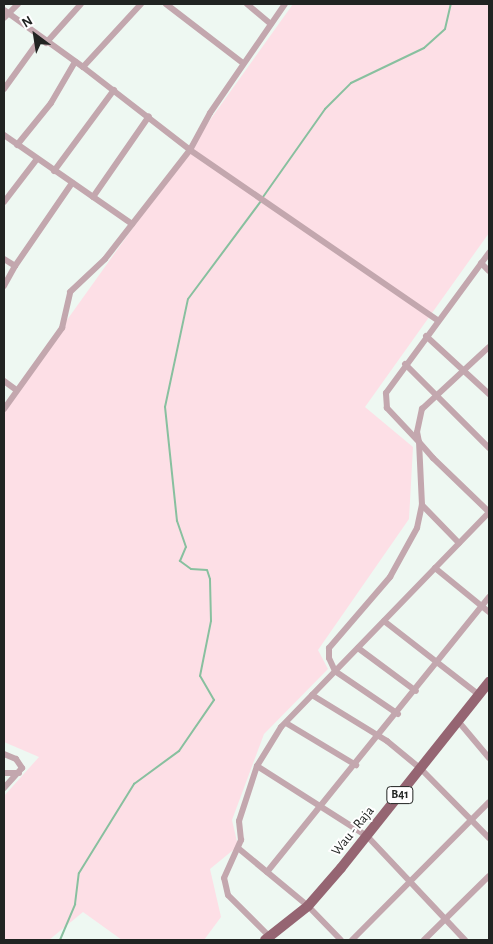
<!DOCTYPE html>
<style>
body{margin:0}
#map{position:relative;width:493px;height:944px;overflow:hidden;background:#eef8f2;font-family:"Alegreya Sans",sans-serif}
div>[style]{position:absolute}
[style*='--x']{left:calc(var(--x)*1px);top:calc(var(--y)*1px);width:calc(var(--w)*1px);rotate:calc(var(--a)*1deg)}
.green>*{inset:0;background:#fddfe6}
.stream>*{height:2px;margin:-1px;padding:0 1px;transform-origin:1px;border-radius:1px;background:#88c09f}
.street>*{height:6px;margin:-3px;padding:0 3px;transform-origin:3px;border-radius:3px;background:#c3a7ae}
.primary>*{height:10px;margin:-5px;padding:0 5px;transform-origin:5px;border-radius:5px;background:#956572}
span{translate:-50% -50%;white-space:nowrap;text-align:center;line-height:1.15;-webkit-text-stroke:4px #fff;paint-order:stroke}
.shield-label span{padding:1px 4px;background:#fff;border:1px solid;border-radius:4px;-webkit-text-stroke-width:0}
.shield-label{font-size:12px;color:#212422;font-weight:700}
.street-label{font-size:14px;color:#212422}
.frame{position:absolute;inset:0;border:5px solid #212422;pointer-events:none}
.north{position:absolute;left:10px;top:10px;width:50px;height:50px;-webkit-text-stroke:4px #fff;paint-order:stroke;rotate:329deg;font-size:14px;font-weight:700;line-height:20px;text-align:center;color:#212422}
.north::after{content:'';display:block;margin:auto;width:18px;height:22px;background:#212422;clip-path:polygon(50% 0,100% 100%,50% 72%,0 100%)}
</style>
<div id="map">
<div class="green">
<i style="clip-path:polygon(293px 4px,489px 4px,489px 233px,365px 407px,413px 447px,409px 519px,318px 650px,328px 669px,264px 734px,232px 820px,238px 846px,210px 869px,221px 917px,204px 940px,122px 940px,83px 912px,49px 940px,4px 940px,4px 796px,39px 757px,4px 742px,4px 408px)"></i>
</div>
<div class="stream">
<i style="--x:263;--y:197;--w:108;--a:-54.8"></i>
<i style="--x:325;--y:109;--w:37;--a:-45"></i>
<i style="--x:351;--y:83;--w:81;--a:-25.6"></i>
<i style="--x:424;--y:48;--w:28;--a:-42"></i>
<i style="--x:445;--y:29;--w:26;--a:-77"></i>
<i style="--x:60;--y:940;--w:39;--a:-67"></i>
<i style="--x:75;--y:904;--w:31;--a:-83"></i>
<i style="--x:79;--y:873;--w:105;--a:-58.3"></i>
<i style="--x:134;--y:784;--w:56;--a:-36.3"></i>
<i style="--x:179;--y:751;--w:62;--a:-55.5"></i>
<i style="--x:214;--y:700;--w:28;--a:-120"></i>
<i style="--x:200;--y:676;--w:56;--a:-78.7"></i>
<i style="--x:211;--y:621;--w:42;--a:-91.4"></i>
<i style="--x:210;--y:579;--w:9;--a:-108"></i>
<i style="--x:207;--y:570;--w:16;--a:-176"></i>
<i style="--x:191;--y:569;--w:14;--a:-144"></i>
<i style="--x:180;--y:561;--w:15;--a:-67"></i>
<i style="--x:186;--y:547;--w:28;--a:-109"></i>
<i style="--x:177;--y:521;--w:115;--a:-96"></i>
<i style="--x:165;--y:407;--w:110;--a:-78"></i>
<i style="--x:188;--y:299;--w:122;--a:-53.3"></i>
</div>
<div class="street">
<i style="--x:166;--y:4;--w:97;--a:37.5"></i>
<i style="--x:247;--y:4;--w:31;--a:40"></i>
<i style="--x:4;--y:10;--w:97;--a:35.8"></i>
<i style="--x:83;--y:67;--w:135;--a:37.8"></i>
<i style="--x:190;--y:150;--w:300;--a:34.5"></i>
<i style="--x:4;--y:18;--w:20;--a:-45"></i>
<i style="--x:46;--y:43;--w:52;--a:-48.1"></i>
<i style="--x:83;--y:67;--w:86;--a:-47.4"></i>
<i style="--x:4;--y:89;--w:62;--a:-54.2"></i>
<i style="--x:4;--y:135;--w:156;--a:34.8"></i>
<i style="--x:17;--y:145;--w:54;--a:-51"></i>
<i style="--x:51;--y:103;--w:48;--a:-59.7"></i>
<i style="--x:54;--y:171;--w:101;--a:-53.5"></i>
<i style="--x:93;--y:197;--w:98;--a:-55.3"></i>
<i style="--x:4;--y:202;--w:54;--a:-52.5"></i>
<i style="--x:4;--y:259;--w:13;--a:32"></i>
<i style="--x:15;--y:266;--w:23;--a:119"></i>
<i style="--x:481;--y:263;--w:11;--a:45"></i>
<i style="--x:15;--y:266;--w:101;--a:-55.5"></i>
<i style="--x:426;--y:336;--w:86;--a:42.6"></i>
<i style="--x:405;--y:364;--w:119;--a:45"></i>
<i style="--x:4;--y:381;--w:14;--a:36"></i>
<i style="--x:4;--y:409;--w:100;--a:-54.4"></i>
<i style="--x:62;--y:328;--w:37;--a:-77"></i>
<i style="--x:70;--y:292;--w:48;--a:-43.3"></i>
<i style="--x:105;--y:259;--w:138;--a:-52.1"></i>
<i style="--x:190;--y:150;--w:42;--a:-61.6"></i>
<i style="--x:210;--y:113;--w:132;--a:-55.5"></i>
<i style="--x:422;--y:505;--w:53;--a:45.8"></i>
<i style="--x:489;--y:512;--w:78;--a:-136"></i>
<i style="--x:433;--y:458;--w:21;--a:-131"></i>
<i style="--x:419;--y:442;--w:10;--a:-101"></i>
<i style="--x:417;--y:432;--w:24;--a:-78"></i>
<i style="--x:422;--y:409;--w:91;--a:-42.8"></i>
<i style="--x:435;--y:568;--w:70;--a:39.2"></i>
<i style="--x:384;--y:621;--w:120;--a:37.9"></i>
<i style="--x:358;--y:648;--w:72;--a:36.6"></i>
<i style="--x:312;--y:695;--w:88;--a:31.5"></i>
<i style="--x:387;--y:741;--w:44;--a:39.5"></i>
<i style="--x:421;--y:769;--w:97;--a:45.4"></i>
<i style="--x:398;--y:714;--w:76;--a:-145.7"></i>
<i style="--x:335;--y:671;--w:14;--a:-115"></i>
<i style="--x:329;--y:658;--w:10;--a:-90"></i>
<i style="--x:329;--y:648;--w:94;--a:-49.3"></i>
<i style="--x:390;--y:577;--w:56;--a:-61.1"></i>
<i style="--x:417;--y:528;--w:24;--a:-78"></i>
<i style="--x:422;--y:505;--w:63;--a:-92.7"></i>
<i style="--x:419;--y:442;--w:47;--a:-133.3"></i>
<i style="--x:387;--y:408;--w:15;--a:-94"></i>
<i style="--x:386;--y:393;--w:174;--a:-53.7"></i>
<i style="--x:458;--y:721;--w:48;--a:50"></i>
<i style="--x:286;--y:723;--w:82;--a:31"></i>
<i style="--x:4;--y:754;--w:13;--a:23"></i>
<i style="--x:16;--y:759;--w:11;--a:56"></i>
<i style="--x:22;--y:768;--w:27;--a:132"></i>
<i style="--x:257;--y:766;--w:130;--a:32.5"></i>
<i style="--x:367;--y:836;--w:143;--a:46.7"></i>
<i style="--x:4;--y:773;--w:15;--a:0"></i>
<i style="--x:238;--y:848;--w:91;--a:39.6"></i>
<i style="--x:308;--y:906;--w:47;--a:45.9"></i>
<i style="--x:267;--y:872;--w:353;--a:-51.1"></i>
<i style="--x:270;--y:937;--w:59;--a:-135"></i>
<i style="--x:228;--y:895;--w:17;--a:-103"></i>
<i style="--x:224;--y:878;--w:42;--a:-65.9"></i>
<i style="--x:241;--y:840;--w:19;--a:-96"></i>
<i style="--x:239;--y:821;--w:58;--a:-71.9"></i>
<i style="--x:257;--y:766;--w:46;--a:-58.4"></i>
<i style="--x:281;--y:727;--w:299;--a:-45.9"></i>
<i style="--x:352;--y:940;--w:194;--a:-45.2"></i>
<i style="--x:424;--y:940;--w:91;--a:-44.6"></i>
</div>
<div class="primary">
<i style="--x:265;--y:940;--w:55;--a:-38.3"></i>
<i style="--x:308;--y:906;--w:50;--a:-49"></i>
<i style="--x:341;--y:868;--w:238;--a:-51.5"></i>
</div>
<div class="shield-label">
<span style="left:400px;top:795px">B41</span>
</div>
<div class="street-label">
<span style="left:353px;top:831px;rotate:-51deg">Wau - Raja</span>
</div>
<div class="frame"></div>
<div class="north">N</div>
</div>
